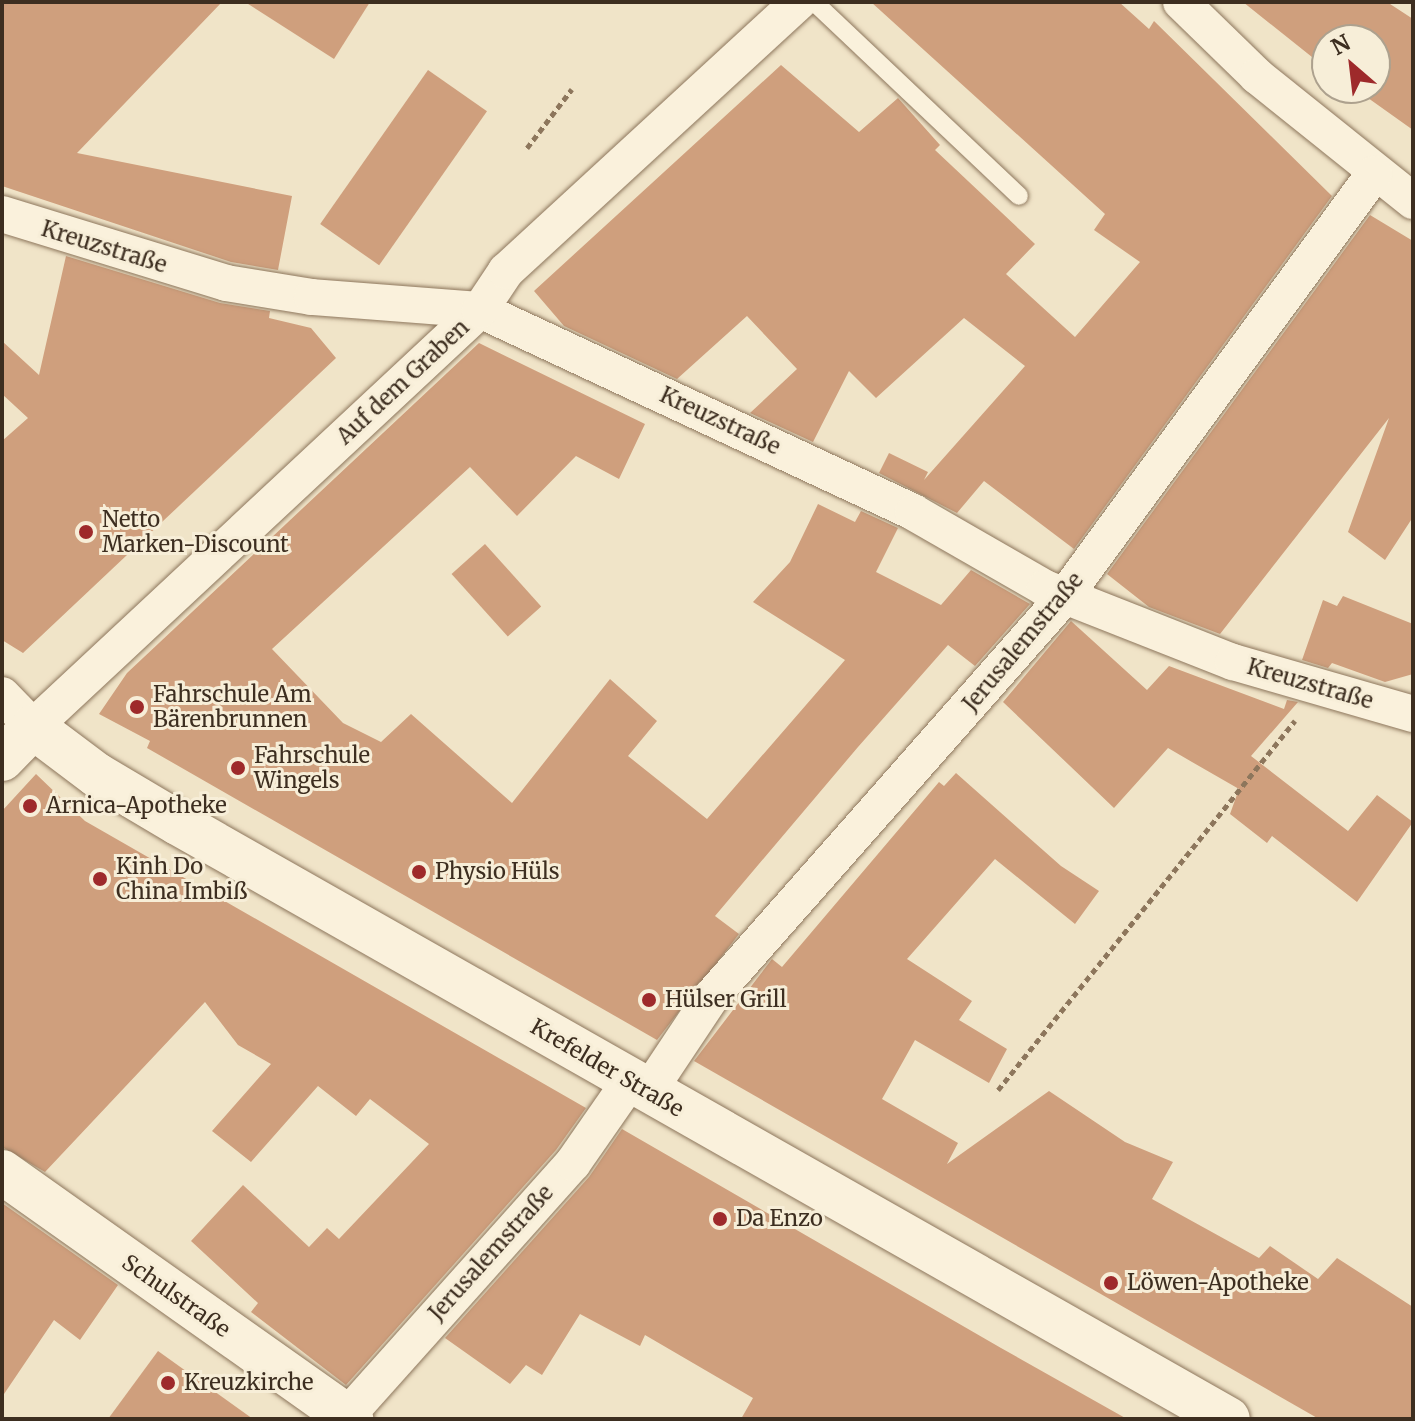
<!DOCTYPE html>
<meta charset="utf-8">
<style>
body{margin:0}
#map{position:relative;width:1415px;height:1421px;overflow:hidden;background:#f0e4c8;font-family:Merriweather,serif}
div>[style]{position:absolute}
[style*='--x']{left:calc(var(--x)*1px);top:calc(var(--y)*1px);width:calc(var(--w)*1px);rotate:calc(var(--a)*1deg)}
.building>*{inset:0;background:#cf9f7d;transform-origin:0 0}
.path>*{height:5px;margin-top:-2.5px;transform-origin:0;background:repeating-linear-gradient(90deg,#8d765c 0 6px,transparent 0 10px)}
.roads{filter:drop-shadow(0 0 2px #8d765c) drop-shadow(0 0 2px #8d765c)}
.lane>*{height:18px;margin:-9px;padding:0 9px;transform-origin:9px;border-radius:9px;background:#faf1dc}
.street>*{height:36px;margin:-18px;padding:0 18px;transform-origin:18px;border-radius:18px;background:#faf1dc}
.secondary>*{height:44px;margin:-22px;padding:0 22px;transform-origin:22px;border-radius:22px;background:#faf1dc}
.dots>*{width:22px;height:22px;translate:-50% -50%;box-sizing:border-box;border:4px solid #f7eed8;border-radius:50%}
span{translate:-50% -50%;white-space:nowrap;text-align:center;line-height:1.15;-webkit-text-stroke:6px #f7eed8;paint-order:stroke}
.street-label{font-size:22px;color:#3d2e20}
.poi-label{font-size:22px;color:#3d2e20}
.left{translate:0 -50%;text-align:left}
.frame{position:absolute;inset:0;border:4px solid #3d2e20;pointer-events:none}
.north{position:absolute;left:1311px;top:24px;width:80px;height:80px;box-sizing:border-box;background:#f7eed8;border:2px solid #ada18e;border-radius:50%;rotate:332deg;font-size:22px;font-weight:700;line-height:32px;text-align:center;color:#3d2e20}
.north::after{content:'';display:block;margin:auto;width:28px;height:36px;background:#9e2a2b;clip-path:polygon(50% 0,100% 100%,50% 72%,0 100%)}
</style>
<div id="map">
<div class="building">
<i style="clip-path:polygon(2px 2px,222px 2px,77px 153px,292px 196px,278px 270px,231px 262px,2px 186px)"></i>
<i style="clip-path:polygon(245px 2px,370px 2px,334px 59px)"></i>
<i style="clip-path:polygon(871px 2px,1119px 2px,1149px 29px,1154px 21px,1332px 196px,1074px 549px,984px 481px,957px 513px,879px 473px,889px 453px,928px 472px,924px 480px,1025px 366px,964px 318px,876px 398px,849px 371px,813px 442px,750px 413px,797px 369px,747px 316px,677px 379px,564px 326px,534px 291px,781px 65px,859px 132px,898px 98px,940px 145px,935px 150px,1035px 244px,1006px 274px,1075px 337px,1140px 262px,1094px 230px,1105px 214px)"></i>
<i style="clip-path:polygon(1243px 2px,1387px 2px,1413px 19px,1413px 130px,1354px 88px,1375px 88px,1375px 40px,1327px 40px,1327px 69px)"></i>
<i style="left:428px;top:70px;width:72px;height:188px;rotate:35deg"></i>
<i style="clip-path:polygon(1370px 215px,1413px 241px,1413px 517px,1385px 560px,1348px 532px,1389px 418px,1220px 634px,1149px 607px,1107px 574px)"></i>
<i style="clip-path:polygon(66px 256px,220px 303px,270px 311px,269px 318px,311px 328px,336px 358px,23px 653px,2px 640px,2px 441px,28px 418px,2px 394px,2px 341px,39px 375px)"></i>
<i style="clip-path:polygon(479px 343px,645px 424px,619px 479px,576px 456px,517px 516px,470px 467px,272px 649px,343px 723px,381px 742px,411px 714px,512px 803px,610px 679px,657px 721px,628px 756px,707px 819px,845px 660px,753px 602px,790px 562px,818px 504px,855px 522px,861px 511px,898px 528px,876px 572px,941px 605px,971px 570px,1030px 604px,975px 666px,948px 645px,858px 747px,715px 916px,739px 934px,657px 1040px,147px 748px,150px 741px,99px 714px,127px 673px)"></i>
<i style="left:485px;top:544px;width:84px;height:45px;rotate:48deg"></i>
<i style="clip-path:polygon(1343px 596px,1413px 624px,1413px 674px,1385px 682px,1332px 663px,1328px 668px,1302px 660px,1323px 600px,1337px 606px)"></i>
<i style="clip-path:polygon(1071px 621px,1147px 690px,1169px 666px,1284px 709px,1287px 700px,1298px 702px,1251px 756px,1348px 831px,1377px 795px,1413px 822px,1357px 902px,1272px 836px,1267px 843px,1230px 814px,1239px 789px,1192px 762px,1168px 748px,1114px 808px,1003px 702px)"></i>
<i style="clip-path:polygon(956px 773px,1061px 866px,1099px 891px,1075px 924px,995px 859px,907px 959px,972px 1001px,959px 1020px,1007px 1049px,989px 1083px,915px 1040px,882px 1099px,958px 1143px,947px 1164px,1049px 1091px,1125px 1142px,1173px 1162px,1152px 1199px,1259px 1258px,1270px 1246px,1318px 1279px,1337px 1258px,1413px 1307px,1413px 1419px,1319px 1419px,694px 1061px,772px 959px,782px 967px,939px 782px,944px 786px)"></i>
<i style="clip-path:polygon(36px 774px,85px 821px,586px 1108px,556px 1150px,346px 1385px,251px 1312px,258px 1303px,191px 1241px,243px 1185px,309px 1247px,327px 1228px,339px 1239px,429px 1144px,370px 1099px,356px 1116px,318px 1086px,251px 1162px,212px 1131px,271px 1064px,238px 1045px,205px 1002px,45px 1172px,2px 1147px,2px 811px)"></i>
<i style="clip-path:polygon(622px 1129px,1001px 1348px,1127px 1419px,741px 1419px,753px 1398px,645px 1335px,640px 1346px,580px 1314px,542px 1375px,526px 1365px,510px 1384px,445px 1338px,589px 1177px)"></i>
<i style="clip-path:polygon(2px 1203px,118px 1285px,80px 1340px,54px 1320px,2px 1397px)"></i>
<i style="clip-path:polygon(158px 1351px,253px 1419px,108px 1419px)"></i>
</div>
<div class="path">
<i style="--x:527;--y:148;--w:74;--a:-52.7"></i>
<i style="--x:998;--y:1090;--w:474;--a:-51.2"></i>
</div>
<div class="roads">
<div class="lane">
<i style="--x:814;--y:2;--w:282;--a:43.4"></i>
</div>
<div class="street">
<i style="--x:1181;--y:2;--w:106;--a:44.2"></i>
<i style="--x:1257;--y:76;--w:200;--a:38.7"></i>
<i style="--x:2;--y:214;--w:234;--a:17.1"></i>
<i style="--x:226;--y:283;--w:87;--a:9.2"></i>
<i style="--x:312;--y:297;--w:169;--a:4.4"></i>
<i style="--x:480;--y:310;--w:478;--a:25"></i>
<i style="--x:913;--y:512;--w:152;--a:29.9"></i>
<i style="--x:1045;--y:588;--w:202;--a:21.5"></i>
<i style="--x:1233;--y:662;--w:187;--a:16.1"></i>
<i style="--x:2;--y:695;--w:45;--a:45.9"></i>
<i style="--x:33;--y:727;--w:611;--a:-43.01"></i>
<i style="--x:480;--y:310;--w:47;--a:-56.3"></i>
<i style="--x:506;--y:271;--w:398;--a:-42.6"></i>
<i style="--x:648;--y:1092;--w:115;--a:-56.3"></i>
<i style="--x:712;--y:996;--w:533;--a:-48.57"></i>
<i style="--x:1065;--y:596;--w:523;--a:-53.79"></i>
<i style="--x:344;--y:1419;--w:343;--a:-48.2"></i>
<i style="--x:573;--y:1163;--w:100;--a:-55.2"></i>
</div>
<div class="secondary">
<i style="--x:2;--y:759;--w:45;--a:-45.9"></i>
<i style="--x:33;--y:727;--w:80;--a:36.9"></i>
<i style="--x:97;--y:775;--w:94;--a:30.7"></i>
<i style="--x:178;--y:823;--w:1207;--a:29.58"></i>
<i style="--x:2;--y:1172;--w:428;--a:35.3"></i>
</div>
</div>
<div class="dots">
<i style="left:86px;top:532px;background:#9e2a2b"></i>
<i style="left:137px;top:707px;background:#9e2a2b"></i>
<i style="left:238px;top:768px;background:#9e2a2b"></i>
<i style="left:30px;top:806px;background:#9e2a2b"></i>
<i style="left:419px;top:872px;background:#9e2a2b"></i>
<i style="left:100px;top:879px;background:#9e2a2b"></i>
<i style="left:649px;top:1000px;background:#9e2a2b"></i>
<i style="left:720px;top:1219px;background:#9e2a2b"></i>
<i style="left:1111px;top:1283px;background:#9e2a2b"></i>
<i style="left:168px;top:1383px;background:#9e2a2b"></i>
</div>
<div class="street-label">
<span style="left:104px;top:247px;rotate:17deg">Kreuzstraße</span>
<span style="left:403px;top:382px;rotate:-43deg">Auf dem Graben</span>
<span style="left:720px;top:421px;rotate:25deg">Kreuzstraße</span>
<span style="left:1023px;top:642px;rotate:-50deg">Jerusalemstraße</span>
<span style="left:1310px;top:684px;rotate:16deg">Kreuzstraße</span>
<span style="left:607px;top:1068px;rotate:30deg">Krefelder Straße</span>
<span style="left:491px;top:1253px;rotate:-48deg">Jerusalemstraße</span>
<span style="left:176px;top:1296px;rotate:35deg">Schulstraße</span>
</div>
<div class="poi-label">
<span class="left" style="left:102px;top:532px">Netto<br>Marken-Discount</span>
<span class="left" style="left:153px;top:707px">Fahrschule Am<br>Bärenbrunnen</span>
<span class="left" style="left:254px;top:768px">Fahrschule<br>Wingels</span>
<span class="left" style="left:46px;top:806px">Arnica-Apotheke</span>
<span class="left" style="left:116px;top:879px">Kinh Do<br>China Imbiß</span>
<span class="left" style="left:435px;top:872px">Physio Hüls</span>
<span class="left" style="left:665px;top:1000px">Hülser Grill</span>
<span class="left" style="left:736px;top:1219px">Da Enzo</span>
<span class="left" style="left:1127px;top:1283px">Löwen-Apotheke</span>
<span class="left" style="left:184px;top:1383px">Kreuzkirche</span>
</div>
<div class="frame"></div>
<div class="north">N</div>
</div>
